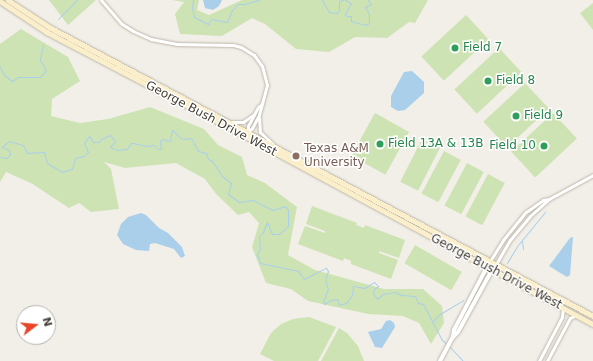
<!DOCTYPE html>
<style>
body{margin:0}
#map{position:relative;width:593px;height:361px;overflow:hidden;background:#f2efe8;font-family:"DejaVu Sans",sans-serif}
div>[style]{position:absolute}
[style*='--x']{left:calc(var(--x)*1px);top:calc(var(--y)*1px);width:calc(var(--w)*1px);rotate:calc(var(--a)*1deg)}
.green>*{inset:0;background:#cee3b4;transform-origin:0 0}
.water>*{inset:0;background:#a9cfea}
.stream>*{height:1px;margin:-0.5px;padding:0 0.5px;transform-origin:0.5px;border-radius:0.5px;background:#a9cfea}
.roads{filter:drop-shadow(0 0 1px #bdb7ab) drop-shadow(0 0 1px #bdb7ab)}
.minor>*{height:3px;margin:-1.5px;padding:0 1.5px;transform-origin:1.5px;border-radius:1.5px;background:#fff}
.tertiary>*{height:4px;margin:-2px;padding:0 2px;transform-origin:2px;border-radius:2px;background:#fff}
.secondary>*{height:4.5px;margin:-2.25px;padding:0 2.25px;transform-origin:2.25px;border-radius:2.25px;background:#faefca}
.dots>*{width:11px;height:11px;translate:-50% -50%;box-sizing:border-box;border:2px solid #fff;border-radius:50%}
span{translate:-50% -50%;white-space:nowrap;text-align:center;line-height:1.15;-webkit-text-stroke:3px #fff;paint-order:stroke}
.leisure-label{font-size:12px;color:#27864d}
.left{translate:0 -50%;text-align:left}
.right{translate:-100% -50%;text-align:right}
.street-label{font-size:12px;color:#454037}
.education-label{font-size:12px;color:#785e54}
.north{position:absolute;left:16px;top:305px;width:40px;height:40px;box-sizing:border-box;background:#fff;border:1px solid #b5b3af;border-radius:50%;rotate:74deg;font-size:11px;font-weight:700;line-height:16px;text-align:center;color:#454037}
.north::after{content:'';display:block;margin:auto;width:14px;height:18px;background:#e84629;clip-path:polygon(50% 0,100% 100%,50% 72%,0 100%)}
</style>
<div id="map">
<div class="green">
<i style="clip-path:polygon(49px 0,96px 0,68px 25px)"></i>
<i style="clip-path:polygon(172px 0,199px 0,197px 10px,209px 15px,242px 0,428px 0,415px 23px,409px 22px,387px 38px,355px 37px,329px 52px,296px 49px,265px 24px,252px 18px,222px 36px,180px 34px,175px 14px,184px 2px)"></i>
<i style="clip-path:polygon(593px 3px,593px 30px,580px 13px)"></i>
<i style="left:466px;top:15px;width:33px;height:61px;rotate:47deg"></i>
<i style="clip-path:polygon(21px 29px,68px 57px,80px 81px,52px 99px,51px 116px,80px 123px,108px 119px,150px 107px,204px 129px,218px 145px,242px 157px,247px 175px,265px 183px,297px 207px,288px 255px,315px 270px,384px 289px,423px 289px,442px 306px,444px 323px,431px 344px,419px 323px,403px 316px,368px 314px,308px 301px,291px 289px,266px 283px,252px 247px,259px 223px,249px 212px,238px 215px,216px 194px,205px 179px,176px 163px,125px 168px,104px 162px,111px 169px,119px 209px,91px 212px,79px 203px,69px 208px,31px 183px,6px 172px,0 182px,0 44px)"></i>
<i style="left:499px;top:48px;width:33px;height:61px;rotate:47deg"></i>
<i style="left:525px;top:83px;width:35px;height:57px;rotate:47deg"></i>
<i style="left:375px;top:113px;width:39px;height:49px;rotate:29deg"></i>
<i style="left:553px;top:113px;width:35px;height:57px;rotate:47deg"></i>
<i style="left:422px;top:139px;width:20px;height:48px;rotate:27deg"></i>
<i style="left:444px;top:151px;width:19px;height:48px;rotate:28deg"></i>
<i style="left:467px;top:163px;width:19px;height:48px;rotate:28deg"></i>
<i style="left:488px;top:174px;width:19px;height:48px;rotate:28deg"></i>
<i style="clip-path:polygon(312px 206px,357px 223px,356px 225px,364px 228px,365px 225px,405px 240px,399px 258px,379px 251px,379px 253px,398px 260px,391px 279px,351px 264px,351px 261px,344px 258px,343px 261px,298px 244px,305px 226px,325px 233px,325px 231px,306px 224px)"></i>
<i style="left:415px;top:245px;width:54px;height:21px;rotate:30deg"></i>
<i style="clip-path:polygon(309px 317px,336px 327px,318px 361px,274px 361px,260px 354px,271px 333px,281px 324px,293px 319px)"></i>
<i style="clip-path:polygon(339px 328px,347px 333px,358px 346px,364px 361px,321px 361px)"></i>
</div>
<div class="water">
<i style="clip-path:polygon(203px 0,222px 0,219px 6px,213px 10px,205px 8px)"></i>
<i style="clip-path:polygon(412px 71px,424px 82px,424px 93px,405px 110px,398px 111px,391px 107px,391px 96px,404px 72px)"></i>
<i style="clip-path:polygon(141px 213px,146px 215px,159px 228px,168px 233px,182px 247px,185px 256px,181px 258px,174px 249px,155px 243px,150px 244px,149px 251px,136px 250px,123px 244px,117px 235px,121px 224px,128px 217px)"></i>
<i style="clip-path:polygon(573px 237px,570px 275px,567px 277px,549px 266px,570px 238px)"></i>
<i style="clip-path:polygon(390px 320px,394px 323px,395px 327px,382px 348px,375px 347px,368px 332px,381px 329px,386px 321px)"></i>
</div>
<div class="stream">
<i style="--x:193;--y:0;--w:8;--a:97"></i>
<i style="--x:192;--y:8;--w:9;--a:77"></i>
<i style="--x:194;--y:17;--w:16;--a:27"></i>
<i style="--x:208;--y:24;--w:6;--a:-59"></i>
<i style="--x:211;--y:19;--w:16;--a:11"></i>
<i style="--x:227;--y:22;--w:13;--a:-67"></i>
<i style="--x:232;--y:10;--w:8;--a:-45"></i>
<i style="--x:238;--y:4;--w:7;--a:0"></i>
<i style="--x:245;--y:4;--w:14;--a:-17"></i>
<i style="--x:322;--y:0;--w:14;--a:60"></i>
<i style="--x:329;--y:12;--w:8;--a:7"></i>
<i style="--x:337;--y:13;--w:4;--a:-56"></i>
<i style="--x:339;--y:10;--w:9;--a:-90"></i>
<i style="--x:339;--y:1;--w:4;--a:-14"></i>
<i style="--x:345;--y:0;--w:7;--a:27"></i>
<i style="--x:351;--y:3;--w:13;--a:119"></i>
<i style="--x:345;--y:14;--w:3;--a:45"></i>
<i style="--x:347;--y:16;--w:4;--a:0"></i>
<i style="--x:351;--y:16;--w:5;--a:90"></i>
<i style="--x:351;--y:21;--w:15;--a:16"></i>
<i style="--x:365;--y:25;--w:4;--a:-27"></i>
<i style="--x:369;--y:23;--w:9;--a:-90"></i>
<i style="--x:369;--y:14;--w:8;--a:-120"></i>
<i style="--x:365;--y:7;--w:7;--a:-27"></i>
<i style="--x:371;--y:4;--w:5;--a:-127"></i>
<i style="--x:58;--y:19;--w:27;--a:-45"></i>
<i style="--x:0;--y:67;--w:9;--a:63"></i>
<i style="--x:4;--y:75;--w:10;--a:37"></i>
<i style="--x:12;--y:81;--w:7;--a:-34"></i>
<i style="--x:18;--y:77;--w:22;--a:0"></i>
<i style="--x:40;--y:77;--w:9;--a:-49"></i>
<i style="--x:46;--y:70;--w:12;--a:-121"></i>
<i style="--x:40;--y:60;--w:16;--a:-79"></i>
<i style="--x:0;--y:157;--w:7;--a:8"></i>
<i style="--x:7;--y:158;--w:5;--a:-53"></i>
<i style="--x:10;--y:154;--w:4;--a:-104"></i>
<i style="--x:9;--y:150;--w:8;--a:-157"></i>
<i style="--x:2;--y:147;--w:9;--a:-41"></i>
<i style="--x:9;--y:141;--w:15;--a:16"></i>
<i style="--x:23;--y:145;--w:9;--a:63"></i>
<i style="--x:27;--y:153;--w:17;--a:-3"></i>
<i style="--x:44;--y:152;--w:11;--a:75"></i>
<i style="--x:47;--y:163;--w:17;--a:31"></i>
<i style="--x:62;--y:172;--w:10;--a:-17"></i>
<i style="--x:72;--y:169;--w:11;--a:-75"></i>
<i style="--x:75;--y:158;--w:9;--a:-13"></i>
<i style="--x:84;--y:156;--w:6;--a:-45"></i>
<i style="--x:88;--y:152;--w:10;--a:-114"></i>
<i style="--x:84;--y:143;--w:9;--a:-54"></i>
<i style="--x:89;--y:136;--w:7;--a:56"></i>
<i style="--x:93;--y:142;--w:6;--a:0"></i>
<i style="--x:99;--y:142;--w:4;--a:-56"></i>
<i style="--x:101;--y:139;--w:10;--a:-24"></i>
<i style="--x:110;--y:135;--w:8;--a:50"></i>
<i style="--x:115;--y:141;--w:8;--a:130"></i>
<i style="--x:110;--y:147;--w:8;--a:23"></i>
<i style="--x:117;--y:150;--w:10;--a:-6"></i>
<i style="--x:127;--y:149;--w:7;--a:-56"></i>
<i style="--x:131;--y:143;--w:2;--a:0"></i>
<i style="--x:133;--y:143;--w:14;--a:12"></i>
<i style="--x:147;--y:146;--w:7;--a:-8"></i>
<i style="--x:154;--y:145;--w:6;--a:45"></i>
<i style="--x:158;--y:149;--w:3;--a:0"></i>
<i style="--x:161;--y:149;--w:8;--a:-97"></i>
<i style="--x:160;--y:141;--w:3;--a:-45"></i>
<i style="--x:162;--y:139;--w:8;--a:14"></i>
<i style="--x:170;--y:141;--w:11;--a:-80"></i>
<i style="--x:172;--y:130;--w:13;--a:42"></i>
<i style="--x:182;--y:139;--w:9;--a:-6"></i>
<i style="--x:191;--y:138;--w:15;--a:62"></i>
<i style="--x:198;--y:151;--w:8;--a:14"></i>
<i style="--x:206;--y:153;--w:6;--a:72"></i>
<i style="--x:208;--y:159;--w:4;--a:27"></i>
<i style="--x:212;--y:161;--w:18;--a:56"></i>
<i style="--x:222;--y:176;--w:11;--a:38"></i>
<i style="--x:231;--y:183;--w:11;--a:105"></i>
<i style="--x:228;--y:194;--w:14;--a:36"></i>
<i style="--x:239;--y:202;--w:14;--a:-8"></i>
<i style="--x:253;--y:200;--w:22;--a:27"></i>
<i style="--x:273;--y:210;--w:13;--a:-18"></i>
<i style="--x:285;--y:206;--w:5;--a:53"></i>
<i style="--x:288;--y:210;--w:16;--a:90"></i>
<i style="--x:288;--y:226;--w:12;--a:138"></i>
<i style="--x:279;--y:234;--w:7;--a:180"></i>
<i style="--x:272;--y:234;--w:13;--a:-113"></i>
<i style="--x:267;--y:222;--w:11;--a:112"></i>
<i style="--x:263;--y:232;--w:6;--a:135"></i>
<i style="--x:259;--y:236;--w:13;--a:86"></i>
<i style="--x:260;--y:249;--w:6;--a:121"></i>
<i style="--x:257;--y:254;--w:9;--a:72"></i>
<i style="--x:260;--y:263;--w:39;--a:12"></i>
<i style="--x:298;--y:271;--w:10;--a:53"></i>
<i style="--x:304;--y:279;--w:25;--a:-27"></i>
<i style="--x:326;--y:268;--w:4;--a:56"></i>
<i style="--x:328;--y:271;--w:9;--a:108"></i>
<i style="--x:325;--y:280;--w:9;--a:72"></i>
<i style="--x:328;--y:289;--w:14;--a:111"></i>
<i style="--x:323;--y:302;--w:2;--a:63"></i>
<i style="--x:324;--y:304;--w:8;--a:-30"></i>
<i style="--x:331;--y:300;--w:6;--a:-9"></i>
<i style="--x:337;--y:299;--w:6;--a:72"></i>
<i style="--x:339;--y:305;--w:7;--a:-16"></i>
<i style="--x:346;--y:303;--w:10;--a:-53"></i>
<i style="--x:352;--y:295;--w:9;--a:-84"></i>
<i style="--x:353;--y:286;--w:11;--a:10"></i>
<i style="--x:364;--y:288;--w:12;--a:-31"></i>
<i style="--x:374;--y:282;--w:6;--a:45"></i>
<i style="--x:378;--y:286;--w:5;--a:143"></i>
<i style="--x:374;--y:289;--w:4;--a:104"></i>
<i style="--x:373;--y:293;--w:7;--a:56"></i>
<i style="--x:377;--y:299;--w:8;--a:-40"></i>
<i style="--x:383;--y:294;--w:12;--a:-9"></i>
<i style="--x:395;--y:292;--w:7;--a:27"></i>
<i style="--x:401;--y:295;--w:14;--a:4"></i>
<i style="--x:415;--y:296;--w:8;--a:67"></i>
<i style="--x:418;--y:303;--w:5;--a:11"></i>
<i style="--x:423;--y:304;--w:41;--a:62.2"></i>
<i style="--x:442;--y:340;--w:6;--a:39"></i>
<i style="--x:522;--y:241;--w:8;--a:83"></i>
<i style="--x:507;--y:263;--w:21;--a:-59"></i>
<i style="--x:518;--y:245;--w:43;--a:-50.7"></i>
<i style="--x:433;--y:321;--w:10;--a:-45"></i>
<i style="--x:440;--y:314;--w:27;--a:-31"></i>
<i style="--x:449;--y:346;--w:21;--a:47"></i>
</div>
<div class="roads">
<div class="minor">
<i style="--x:101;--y:0;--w:32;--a:49"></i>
<i style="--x:122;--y:24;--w:13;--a:32"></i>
<i style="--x:133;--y:31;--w:20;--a:24"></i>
<i style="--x:151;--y:39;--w:25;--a:11"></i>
<i style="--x:176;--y:44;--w:57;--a:1"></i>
<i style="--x:233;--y:45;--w:8;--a:14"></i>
<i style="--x:241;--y:47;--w:15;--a:32"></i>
<i style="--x:254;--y:55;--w:14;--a:54"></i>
<i style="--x:262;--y:66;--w:20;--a:75"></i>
<i style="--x:267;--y:85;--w:31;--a:105"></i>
<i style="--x:259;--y:115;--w:15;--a:118"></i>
<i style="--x:252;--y:128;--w:7;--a:135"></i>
<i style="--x:259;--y:118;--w:14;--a:86"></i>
<i style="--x:260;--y:132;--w:18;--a:43"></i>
<i style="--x:232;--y:122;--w:11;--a:0"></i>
<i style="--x:243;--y:122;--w:12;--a:-35"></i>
<i style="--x:248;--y:131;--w:5;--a:-90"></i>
<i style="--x:248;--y:126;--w:21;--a:-62"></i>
<i style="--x:258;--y:107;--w:4;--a:-34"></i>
<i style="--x:490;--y:261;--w:25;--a:-58"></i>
<i style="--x:503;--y:240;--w:36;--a:-51"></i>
<i style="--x:526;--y:212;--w:21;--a:-35"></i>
<i style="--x:543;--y:200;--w:6;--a:-9"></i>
<i style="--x:549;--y:199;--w:50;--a:-28.6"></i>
<i style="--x:496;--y:264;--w:28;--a:-60"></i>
<i style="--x:510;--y:240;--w:31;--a:-50"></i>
<i style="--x:530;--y:216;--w:25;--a:-42"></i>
<i style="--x:539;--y:361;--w:50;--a:-62.4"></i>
<i style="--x:562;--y:317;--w:9;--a:-84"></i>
<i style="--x:547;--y:361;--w:49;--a:-61.9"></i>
<i style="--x:570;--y:318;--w:7;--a:-27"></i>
</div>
<div class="tertiary">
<i style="--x:453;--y:337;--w:7;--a:-82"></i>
<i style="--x:454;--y:330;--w:78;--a:-62.4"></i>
<i style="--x:440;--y:361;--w:27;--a:-62"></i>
<i style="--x:453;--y:337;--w:7;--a:-45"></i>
<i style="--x:458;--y:332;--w:73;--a:-61.3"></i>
</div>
<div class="secondary">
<i style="--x:8;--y:0;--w:51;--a:33.1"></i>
<i style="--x:51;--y:28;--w:614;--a:27.98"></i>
<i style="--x:0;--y:1;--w:56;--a:33.4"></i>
<i style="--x:47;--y:32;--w:224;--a:27.7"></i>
<i style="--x:245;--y:136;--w:396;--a:28.4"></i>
</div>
</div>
<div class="dots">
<i style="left:455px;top:48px;background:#2e9e5b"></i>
<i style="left:488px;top:81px;background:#2e9e5b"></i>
<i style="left:516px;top:116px;background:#2e9e5b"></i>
<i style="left:380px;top:144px;background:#2e9e5b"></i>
<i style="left:544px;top:146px;background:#2e9e5b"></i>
<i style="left:296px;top:156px;background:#8d6e63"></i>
</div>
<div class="leisure-label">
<span class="left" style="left:463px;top:48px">Field 7</span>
<span class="left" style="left:496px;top:81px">Field 8</span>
<span class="left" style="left:524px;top:116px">Field 9</span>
<span class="left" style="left:388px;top:144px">Field 13A &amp; 13B</span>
<span class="right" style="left:536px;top:146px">Field 10</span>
</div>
<div class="street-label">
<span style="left:211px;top:119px;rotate:28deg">George Bush Drive West</span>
<span style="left:496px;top:272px;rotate:28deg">George Bush Drive West</span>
</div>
<div class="education-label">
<span class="left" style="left:304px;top:156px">Texas A&amp;M<br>University</span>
</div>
<div class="north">N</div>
</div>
